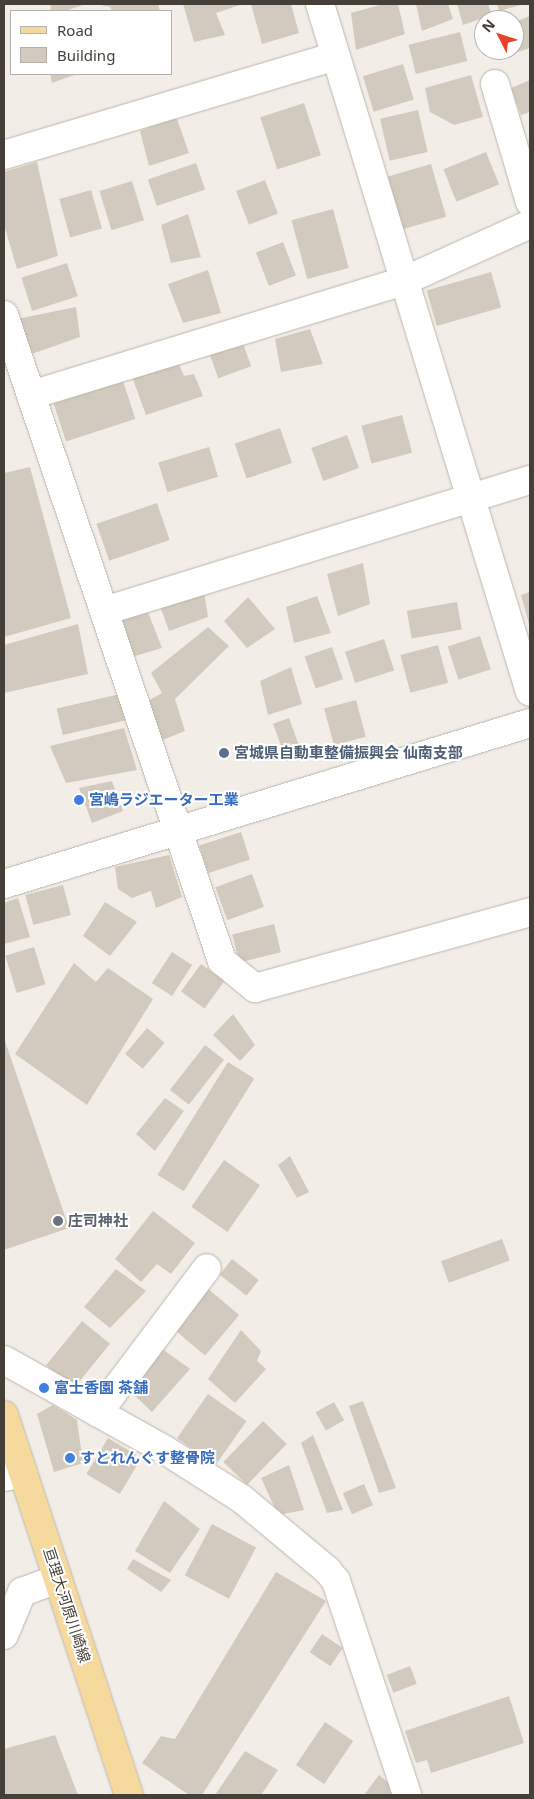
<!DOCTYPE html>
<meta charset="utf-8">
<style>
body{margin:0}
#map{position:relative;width:534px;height:1799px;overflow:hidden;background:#f2eee7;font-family:"Noto Sans","Noto Sans JP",sans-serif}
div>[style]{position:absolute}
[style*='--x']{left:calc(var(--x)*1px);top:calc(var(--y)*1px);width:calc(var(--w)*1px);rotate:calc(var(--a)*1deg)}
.building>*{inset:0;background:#d2cabe;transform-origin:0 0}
.roads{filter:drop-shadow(0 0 1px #bcb6ab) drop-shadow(0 0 1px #bcb6ab)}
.street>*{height:28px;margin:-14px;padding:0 14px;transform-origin:14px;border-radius:14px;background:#fff}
.primary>*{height:28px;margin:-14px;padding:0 14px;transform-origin:14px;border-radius:14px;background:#f5d99d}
.dots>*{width:14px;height:14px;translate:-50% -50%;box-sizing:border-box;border:2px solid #fff;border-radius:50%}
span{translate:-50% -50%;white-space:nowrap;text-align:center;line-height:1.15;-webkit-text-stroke:4px #fff;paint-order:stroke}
.service-label{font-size:15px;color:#4e5e75;font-weight:700}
.left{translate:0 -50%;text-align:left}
.shop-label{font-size:15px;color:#366cbe;font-weight:700}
.worship-label{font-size:15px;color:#5b616d;font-weight:700}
.street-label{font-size:15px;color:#443f37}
.frame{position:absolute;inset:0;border:5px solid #443f37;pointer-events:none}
.legend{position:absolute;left:10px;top:10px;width:162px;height:65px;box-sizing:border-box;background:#fff;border:1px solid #b4b2af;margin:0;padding:6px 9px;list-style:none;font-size:15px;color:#443f37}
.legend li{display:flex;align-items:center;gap:10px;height:25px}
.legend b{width:25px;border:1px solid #b4b2af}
.north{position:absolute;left:474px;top:10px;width:50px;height:50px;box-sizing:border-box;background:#fff;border:1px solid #b4b2af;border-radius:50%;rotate:311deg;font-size:14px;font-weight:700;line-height:20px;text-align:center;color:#443f37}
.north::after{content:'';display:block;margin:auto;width:18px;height:22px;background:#e6412a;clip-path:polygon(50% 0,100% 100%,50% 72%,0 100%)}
</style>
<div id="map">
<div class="building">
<i style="clip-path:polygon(50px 4px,86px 4px,65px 11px,51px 11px)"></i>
<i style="clip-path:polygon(96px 4px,158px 4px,160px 11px,112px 11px,110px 7px)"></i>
<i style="clip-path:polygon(183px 4px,243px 4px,216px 13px,225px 35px,194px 42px)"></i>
<i style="clip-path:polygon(251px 4px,291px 4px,299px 33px,262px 44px)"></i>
<i style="clip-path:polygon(383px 4px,398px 4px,405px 34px,356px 50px,351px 13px)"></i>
<i style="clip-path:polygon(416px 4px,448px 4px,453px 19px,422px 31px)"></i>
<i style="clip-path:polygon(457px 4px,488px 4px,492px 15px,463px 25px)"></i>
<i style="clip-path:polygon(497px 4px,524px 4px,499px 11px)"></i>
<i style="clip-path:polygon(530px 16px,530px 48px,503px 57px,500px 50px,514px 50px,514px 22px)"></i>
<i style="left:460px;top:32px;width:30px;height:53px;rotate:76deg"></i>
<i style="left:403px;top:64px;width:37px;height:42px;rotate:73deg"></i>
<i style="clip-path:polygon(50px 74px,77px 74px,52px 83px)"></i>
<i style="clip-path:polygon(471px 75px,483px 117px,454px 125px,430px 112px,425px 88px)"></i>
<i style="clip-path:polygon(530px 80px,530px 112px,521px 115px,511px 88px)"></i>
<i style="left:304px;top:103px;width:55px;height:46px;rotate:72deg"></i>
<i style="left:418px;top:110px;width:43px;height:39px;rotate:77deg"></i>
<i style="clip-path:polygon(176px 116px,189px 153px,149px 166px,140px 131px)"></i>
<i style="left:486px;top:152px;width:35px;height:46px;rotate:68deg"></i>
<i style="clip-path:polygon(37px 162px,58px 256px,17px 269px,4px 225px,4px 172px)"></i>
<i style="left:196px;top:163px;width:28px;height:51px;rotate:71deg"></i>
<i style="left:431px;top:164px;width:55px;height:45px;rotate:74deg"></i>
<i style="left:265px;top:180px;width:36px;height:31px;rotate:69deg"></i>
<i style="left:132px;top:181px;width:41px;height:34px;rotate:73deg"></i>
<i style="left:91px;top:190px;width:40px;height:33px;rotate:74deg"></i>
<i style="left:333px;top:209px;width:61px;height:43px;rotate:75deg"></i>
<i style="clip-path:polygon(188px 214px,201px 257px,171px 263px,161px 225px)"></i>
<i style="left:283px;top:242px;width:36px;height:29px;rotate:69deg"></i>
<i style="left:67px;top:263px;width:35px;height:48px;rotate:72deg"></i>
<i style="clip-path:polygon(208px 270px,221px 313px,183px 323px,168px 284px)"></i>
<i style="left:491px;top:272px;width:37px;height:67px;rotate:74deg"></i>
<i style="clip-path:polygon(76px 307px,80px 337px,26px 356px,17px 319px)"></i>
<i style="clip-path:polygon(310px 329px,323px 364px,281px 372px,275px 339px)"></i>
<i style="left:241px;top:338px;width:30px;height:35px;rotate:70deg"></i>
<i style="clip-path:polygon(178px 362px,184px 376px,194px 374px,203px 396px,146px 415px,131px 374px)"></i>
<i style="left:123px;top:381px;width:40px;height:73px;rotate:72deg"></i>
<i style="left:402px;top:415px;width:39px;height:42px;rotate:75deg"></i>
<i style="left:280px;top:428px;width:37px;height:48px;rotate:71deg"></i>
<i style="left:347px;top:435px;width:35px;height:38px;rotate:70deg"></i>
<i style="left:209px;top:447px;width:31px;height:53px;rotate:73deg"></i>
<i style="clip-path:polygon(30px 467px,71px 618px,4px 637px,4px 473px)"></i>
<i style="left:157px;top:503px;width:39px;height:64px;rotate:71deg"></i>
<i style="clip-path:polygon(363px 563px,370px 604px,338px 616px,327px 574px)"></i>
<i style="clip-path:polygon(204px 590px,208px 617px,169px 631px,159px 603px)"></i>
<i style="clip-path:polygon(530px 592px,530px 628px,521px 595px)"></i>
<i style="clip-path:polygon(317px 596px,331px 633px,294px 643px,286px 607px)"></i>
<i style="clip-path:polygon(248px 597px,275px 629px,247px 648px,224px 621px)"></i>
<i style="left:457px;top:602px;width:28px;height:51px;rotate:80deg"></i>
<i style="clip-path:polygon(146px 607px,162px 648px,132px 657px,119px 620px)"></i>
<i style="clip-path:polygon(78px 624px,88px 674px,4px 693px,4px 645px)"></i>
<i style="clip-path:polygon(208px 627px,229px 646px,175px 699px,185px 731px,158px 742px,148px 701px,162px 693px,151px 673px)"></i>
<i style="left:480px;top:636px;width:35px;height:34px;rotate:72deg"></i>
<i style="left:384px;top:639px;width:33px;height:41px;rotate:72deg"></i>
<i style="left:438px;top:645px;width:39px;height:39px;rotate:75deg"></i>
<i style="left:332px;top:647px;width:34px;height:29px;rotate:71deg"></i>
<i style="clip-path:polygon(291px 667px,302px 704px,268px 715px,260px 681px)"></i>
<i style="left:120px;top:694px;width:27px;height:65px;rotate:77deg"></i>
<i style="left:356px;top:700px;width:38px;height:33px;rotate:75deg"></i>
<i style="left:289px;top:718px;width:40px;height:17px;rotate:70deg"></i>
<i style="clip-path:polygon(124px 728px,137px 770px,66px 783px,50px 746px)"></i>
<i style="clip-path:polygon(112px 781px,123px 811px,92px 823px,79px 788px)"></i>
<i style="left:241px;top:832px;width:29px;height:44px;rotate:72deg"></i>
<i style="clip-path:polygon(169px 855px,182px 897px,156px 908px,151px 891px,132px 898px,118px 889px,115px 867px)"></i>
<i style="left:252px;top:874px;width:35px;height:39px;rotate:70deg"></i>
<i style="left:63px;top:885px;width:31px;height:39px;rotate:75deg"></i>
<i style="clip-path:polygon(18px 898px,30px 937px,4px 944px,4px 903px)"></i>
<i style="clip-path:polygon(105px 902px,137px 922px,110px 956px,83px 936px)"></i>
<i style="left:274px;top:924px;width:29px;height:43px;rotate:76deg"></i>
<i style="left:34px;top:947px;width:39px;height:30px;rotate:73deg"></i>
<i style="left:172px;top:952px;width:24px;height:37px;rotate:33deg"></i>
<i style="clip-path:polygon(74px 963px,96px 982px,108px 968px,153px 999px,87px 1105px,15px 1054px)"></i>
<i style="left:201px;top:964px;width:29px;height:34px;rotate:36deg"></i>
<i style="clip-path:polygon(233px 1014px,255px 1045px,240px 1061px,213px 1035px)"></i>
<i style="left:147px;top:1028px;width:23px;height:34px;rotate:40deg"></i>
<i style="clip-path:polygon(4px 1038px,69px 1228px,4px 1250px)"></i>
<i style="left:205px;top:1045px;width:24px;height:57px;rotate:38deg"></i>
<i style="left:228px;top:1062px;width:31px;height:133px;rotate:32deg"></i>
<i style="clip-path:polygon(165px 1098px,184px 1111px,155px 1151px,136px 1134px)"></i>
<i style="clip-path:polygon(290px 1156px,309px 1192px,297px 1198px,278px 1165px)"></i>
<i style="left:224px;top:1160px;width:44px;height:57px;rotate:35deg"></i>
<i style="clip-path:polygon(153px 1211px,195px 1243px,171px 1274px,157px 1264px,141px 1282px,115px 1259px)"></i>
<i style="left:502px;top:1239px;width:23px;height:65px;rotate:70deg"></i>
<i style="left:232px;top:1259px;width:34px;height:20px;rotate:38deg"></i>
<i style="clip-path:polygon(116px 1269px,146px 1291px,110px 1328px,84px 1307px)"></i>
<i style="left:207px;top:1288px;width:42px;height:53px;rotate:40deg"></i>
<i style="left:82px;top:1321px;width:36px;height:57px;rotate:39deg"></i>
<i style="clip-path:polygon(241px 1330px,261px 1351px,257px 1361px,266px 1369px,235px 1403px,208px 1379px)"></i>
<i style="clip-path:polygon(161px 1348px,190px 1369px,152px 1412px,130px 1391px)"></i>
<i style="left:208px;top:1394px;width:47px;height:54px;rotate:35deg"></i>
<i style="clip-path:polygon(363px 1401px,396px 1488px,379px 1493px,349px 1406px)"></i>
<i style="left:334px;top:1402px;width:21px;height:21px;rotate:61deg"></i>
<i style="clip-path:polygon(53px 1405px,77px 1420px,83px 1463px,54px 1472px,37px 1414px)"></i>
<i style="left:263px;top:1421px;width:33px;height:57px;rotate:44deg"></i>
<i style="clip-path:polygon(313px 1435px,343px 1510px,327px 1513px,301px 1443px)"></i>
<i style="left:108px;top:1438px;width:39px;height:42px;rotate:31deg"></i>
<i style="clip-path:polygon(289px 1465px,304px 1510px,278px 1515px,261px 1478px)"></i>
<i style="left:364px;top:1484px;width:23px;height:23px;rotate:67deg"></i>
<i style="clip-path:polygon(164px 1501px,200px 1529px,170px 1573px,135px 1551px)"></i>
<i style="left:212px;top:1524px;width:50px;height:58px;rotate:28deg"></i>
<i style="clip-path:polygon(133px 1559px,171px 1580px,161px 1592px,127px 1569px)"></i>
<i style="clip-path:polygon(276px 1572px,326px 1601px,202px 1795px,189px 1795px,142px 1763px,161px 1736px,175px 1739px)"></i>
<i style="left:322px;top:1634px;width:25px;height:22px;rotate:34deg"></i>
<i style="left:410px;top:1666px;width:19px;height:25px;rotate:69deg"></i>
<i style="clip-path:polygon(509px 1696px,524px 1743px,431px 1773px,427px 1760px,416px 1763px,405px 1731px)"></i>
<i style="left:325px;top:1722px;width:34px;height:52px;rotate:34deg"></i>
<i style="clip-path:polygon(55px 1735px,78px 1795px,4px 1795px,4px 1749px)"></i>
<i style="clip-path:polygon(245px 1751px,278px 1770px,261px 1795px,215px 1795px)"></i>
<i style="clip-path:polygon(379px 1775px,395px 1788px,390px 1795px,364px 1795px)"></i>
</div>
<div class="roads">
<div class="street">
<i style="--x:320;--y:4;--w:719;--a:73.03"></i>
<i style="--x:495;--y:84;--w:123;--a:73.5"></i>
<i style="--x:4;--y:155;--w:346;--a:-16.6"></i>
<i style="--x:4;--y:315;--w:682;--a:71.35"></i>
<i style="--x:222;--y:961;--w:43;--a:39.3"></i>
<i style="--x:255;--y:988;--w:285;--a:-15.4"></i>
<i style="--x:31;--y:395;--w:390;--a:-17"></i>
<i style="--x:404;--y:281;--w:138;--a:-24.3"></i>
<i style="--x:104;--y:611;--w:446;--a:-17.1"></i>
<i style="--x:4;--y:884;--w:550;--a:-17.02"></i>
<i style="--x:4;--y:1360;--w:184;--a:29.2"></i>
<i style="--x:165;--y:1450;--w:91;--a:32.5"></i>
<i style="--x:242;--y:1499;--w:112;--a:39.9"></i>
<i style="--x:328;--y:1571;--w:13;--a:51"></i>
<i style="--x:336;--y:1581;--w:225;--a:71.6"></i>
<i style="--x:98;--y:1413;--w:181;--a:-53.1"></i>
<i style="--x:4;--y:1477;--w:19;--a:-12"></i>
<i style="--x:4;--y:1635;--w:47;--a:-67.3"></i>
<i style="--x:22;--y:1592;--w:38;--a:-20"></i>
</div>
<div class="primary">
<i style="--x:4;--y:1415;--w:400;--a:71.8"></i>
</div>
</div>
<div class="dots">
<i style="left:224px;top:753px;background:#5c6f8a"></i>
<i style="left:79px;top:800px;background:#3f7fe0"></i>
<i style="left:58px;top:1221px;background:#6b7280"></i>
<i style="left:44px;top:1388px;background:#3f7fe0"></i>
<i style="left:70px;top:1458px;background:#3f7fe0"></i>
</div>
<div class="service-label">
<span class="left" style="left:234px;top:753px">宮城県自動車整備振興会 仙南支部</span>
</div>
<div class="shop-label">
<span class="left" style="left:89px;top:800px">宮嶋ラジエーター工業</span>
<span class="left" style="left:54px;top:1388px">富士香園 茶舗</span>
<span class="left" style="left:80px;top:1458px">すとれんぐす整骨院</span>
</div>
<div class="worship-label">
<span class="left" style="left:68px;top:1221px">庄司神社</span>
</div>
<div class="street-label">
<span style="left:67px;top:1605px;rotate:72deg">亘理大河原川崎線</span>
</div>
<div class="frame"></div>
<ul class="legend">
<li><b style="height:6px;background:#f5d99d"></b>Road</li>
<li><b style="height:14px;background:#d2cabe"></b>Building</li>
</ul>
<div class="north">N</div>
</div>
